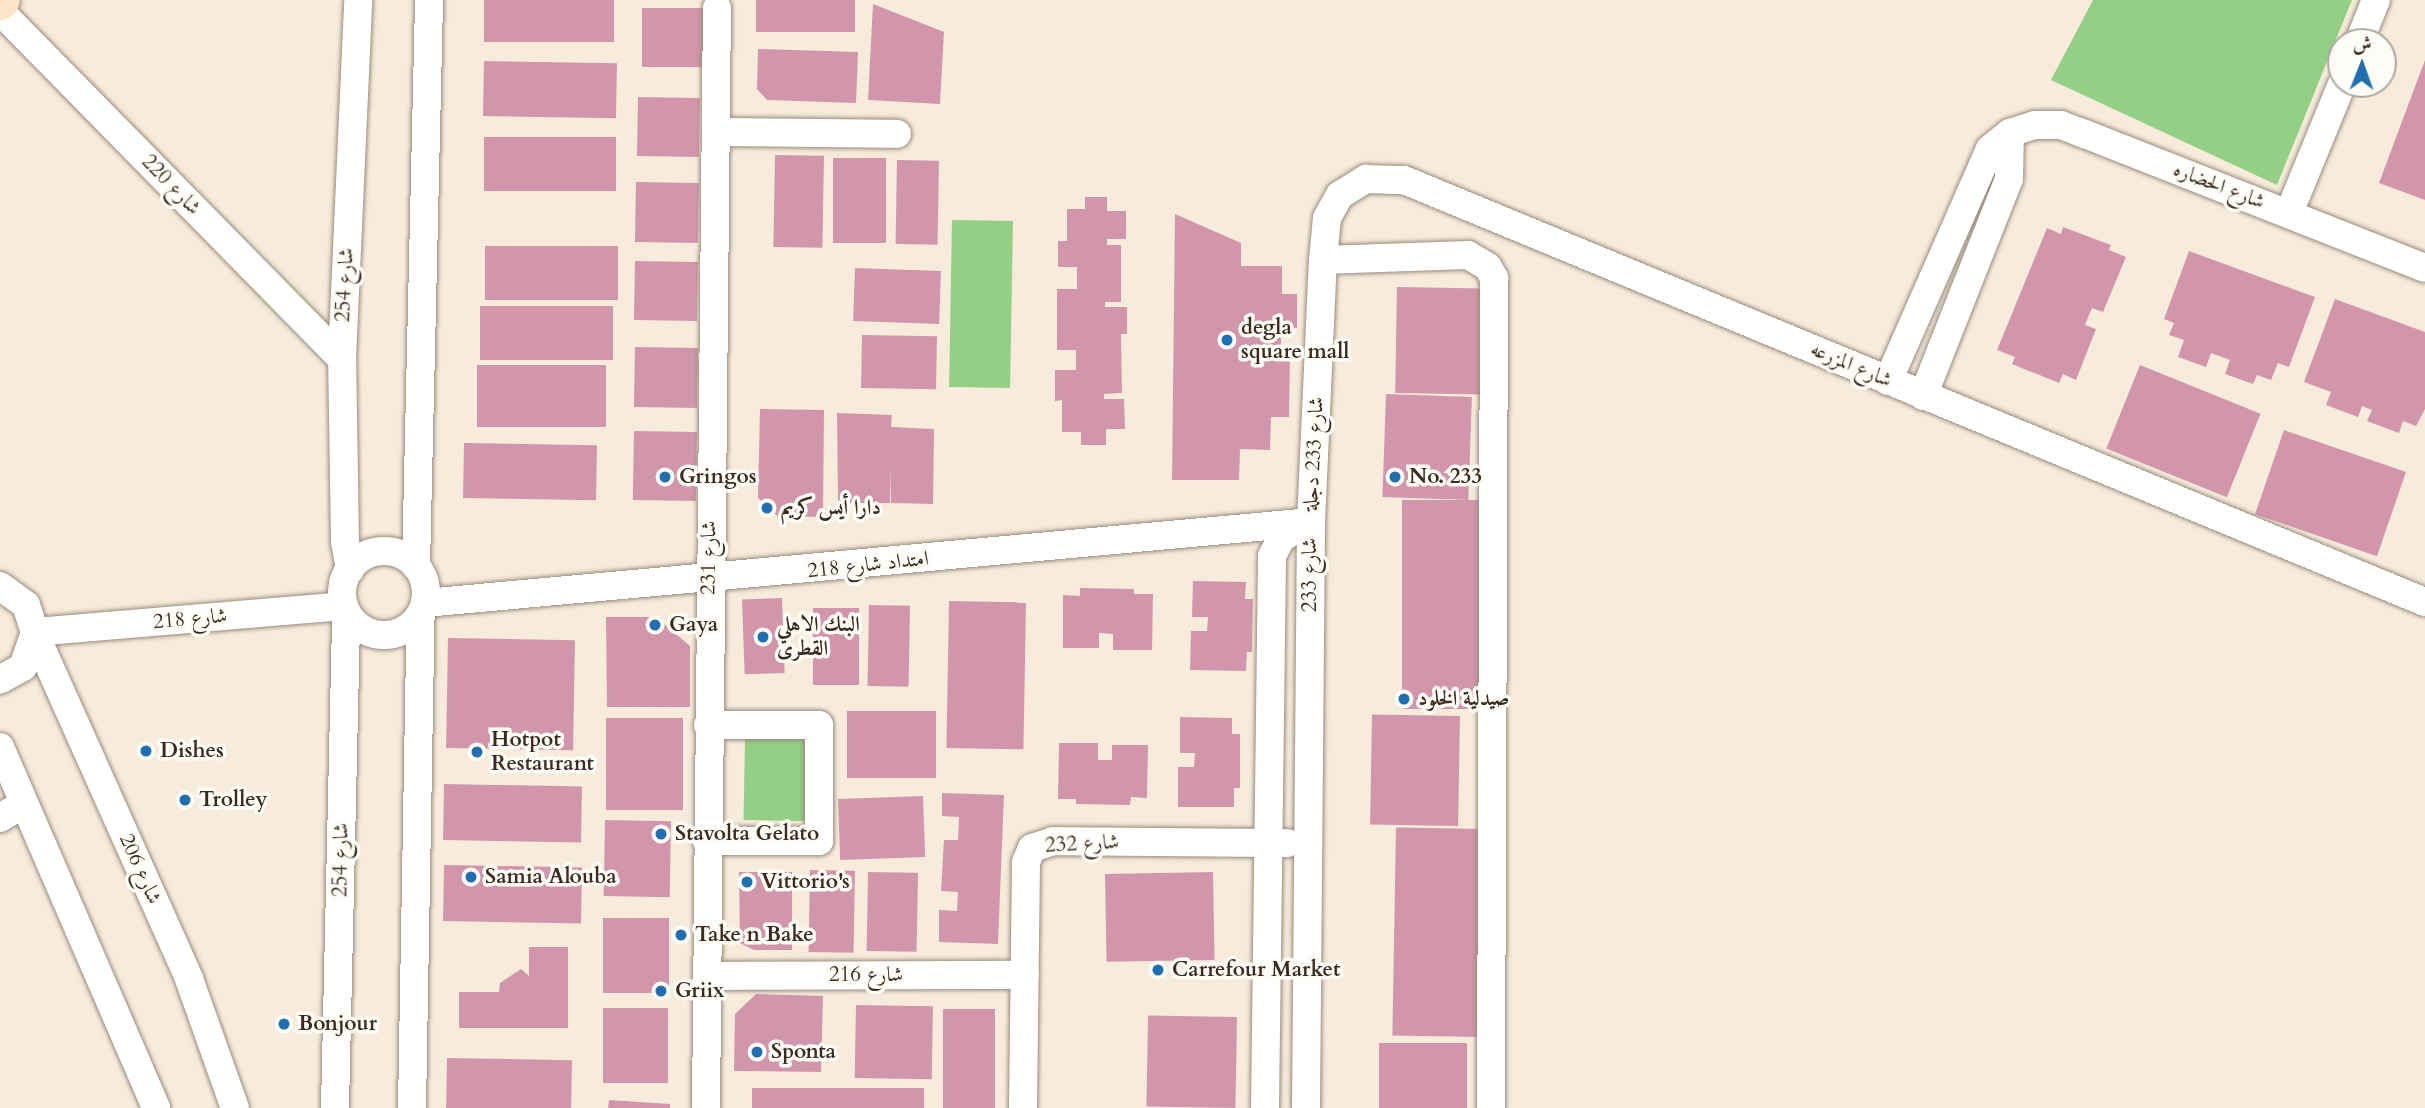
<!DOCTYPE html>
<meta charset="utf-8">
<style>
body{margin:0}
#map{position:relative;width:2425px;height:1108px;overflow:hidden;background:#f7ecdb;font-family:Cardo,Amiri,serif}
div>[style]{position:absolute}
[style*='--x']{left:calc(var(--x)*1px);top:calc(var(--y)*1px);width:calc(var(--w)*1px);rotate:calc(var(--a)*1deg)}
.green>*{inset:0;background:#93cf84;transform-origin:0 0}
.building>*{inset:0;background:#d296ac;transform-origin:0 0}
.roads{filter:drop-shadow(0 0 2px #998b7c) drop-shadow(0 0 2px #998b7c)}
.street>*{height:28px;margin:-14px;padding:0 14px;transform-origin:14px;border-radius:14px;background:#fff}
.street>.ring{margin:-14px;padding:0;box-sizing:content-box;background:none;border:28px solid #fff;border-radius:50%}
.secondary>*{height:38px;margin:-19px;padding:0 19px;transform-origin:19px;border-radius:19px;background:#fee4c6}
.dots>*{width:19px;height:19px;translate:-50% -50%;box-sizing:border-box;border:4px solid #fdfcf7;border-radius:50%}
span{translate:-50% -50%;white-space:nowrap;text-align:center;line-height:1.15;-webkit-text-stroke:7px #fdfcf7;paint-order:stroke}
.street-label{font-size:21px;color:#3b2a1e}
.poi-label{font-size:21px;color:#3b2a1e;font-weight:700}
.left{translate:0 -50%;text-align:left}
.north{position:absolute;left:2327px;top:28px;width:70px;height:70px;box-sizing:border-box;background:#fdfcf7;border:2px solid #afa8a0;border-radius:50%;rotate:1deg;font-size:19px;font-weight:700;line-height:28px;text-align:center;color:#3b2a1e}
.north::after{content:'';display:block;margin:auto;width:24px;height:32px;background:#1f6fb2;clip-path:polygon(50% 0,100% 100%,50% 72%,0 100%)}
</style>
<div id="map">
<div class="green">
<i style="clip-path:polygon(2093px 0,2352px 0,2277px 185px,2051px 80px)"></i>
<i style="left:952px;top:220px;width:61px;height:167px;rotate:1deg"></i>
<i style="left:745px;top:738px;width:67px;height:82px;rotate:1deg"></i>
</div>
<div class="building">
<i style="left:484px;top:0;width:130px;height:42px"></i>
<i style="left:756px;top:0;width:99px;height:32px"></i>
<i style="clip-path:polygon(873px 4px,944px 32px,940px 104px,868px 100px)"></i>
<i style="left:642px;top:8px;width:63px;height:59px"></i>
<i style="clip-path:polygon(758px 49px,858px 52px,856px 103px,767px 100px,757px 89px)"></i>
<i style="clip-path:polygon(2425px 60px,2425px 200px,2379px 183px)"></i>
<i style="left:484px;top:61px;width:133px;height:55px;rotate:1deg"></i>
<i style="left:638px;top:97px;width:62px;height:59px;rotate:1deg"></i>
<i style="left:484px;top:137px;width:132px;height:54px"></i>
<i style="left:775px;top:155px;width:49px;height:92px;rotate:1deg"></i>
<i style="left:833px;top:158px;width:53px;height:85px"></i>
<i style="left:897px;top:160px;width:42px;height:84px;rotate:1deg"></i>
<i style="left:636px;top:182px;width:63px;height:60px;rotate:1deg"></i>
<i style="clip-path:polygon(1085px 197px,1107px 197px,1107px 211px,1126px 211px,1126px 239px,1107px 239px,1107px 245px,1121px 245px,1121px 302px,1105px 302px,1105px 307px,1127px 307px,1127px 334px,1121px 334px,1122px 393px,1104px 394px,1104px 399px,1124px 399px,1125px 429px,1106px 429px,1106px 445px,1081px 445px,1081px 432px,1062px 432px,1062px 400px,1055px 401px,1055px 370px,1076px 370px,1076px 350px,1057px 350px,1057px 289px,1077px 289px,1077px 267px,1058px 267px,1058px 241px,1067px 241px,1067px 209px,1085px 209px)"></i>
<i style="clip-path:polygon(1175px 214px,1241px 243px,1241px 266px,1282px 266px,1282px 294px,1297px 294px,1297px 328px,1281px 327px,1281px 353px,1290px 357px,1289px 417px,1271px 417px,1270px 450px,1240px 449px,1239px 480px,1172px 480px)"></i>
<i style="clip-path:polygon(2063px 227px,2111px 245px,2109px 250px,2126px 257px,2103px 312px,2092px 308px,2085px 325px,2096px 329px,2076px 380px,2063px 374px,2059px 383px,2012px 364px,2015px 357px,1997px 350px,2047px 228px,2061px 234px)"></i>
<i style="left:485px;top:246px;width:133px;height:54px"></i>
<i style="clip-path:polygon(2189px 251px,2315px 297px,2289px 367px,2278px 363px,2271px 380px,2257px 375px,2253px 384px,2225px 374px,2230px 360px,2211px 353px,2206px 367px,2178px 357px,2184px 340px,2169px 335px,2174px 323px,2164px 319px)"></i>
<i style="left:635px;top:261px;width:63px;height:59px;rotate:1deg"></i>
<i style="left:855px;top:268px;width:86px;height:53px;rotate:2deg"></i>
<i style="left:1397px;top:287px;width:87px;height:106px;rotate:1deg"></i>
<i style="clip-path:polygon(2335px 299px,2425px 332px,2425px 409px,2416px 426px,2403px 421px,2399px 433px,2367px 421px,2372px 410px,2362px 406px,2358px 417px,2326px 405px,2331px 392px,2304px 382px)"></i>
<i style="left:480px;top:306px;width:133px;height:54px"></i>
<i style="left:862px;top:335px;width:75px;height:53px;rotate:1deg"></i>
<i style="left:635px;top:347px;width:63px;height:60px;rotate:1deg"></i>
<i style="left:477px;top:365px;width:129px;height:62px"></i>
<i style="left:2140px;top:365px;width:130px;height:90px;rotate:22deg"></i>
<i style="left:1386px;top:394px;width:86px;height:103px;rotate:2deg"></i>
<i style="clip-path:polygon(760px 409px,824px 410px,823px 517px,777px 516px,758px 498px)"></i>
<i style="clip-path:polygon(837px 413px,892px 415px,891px 427px,934px 429px,933px 504px,891px 503px,890px 468px,890px 503px,838px 503px)"></i>
<i style="left:2284px;top:430px;width:129px;height:89px;rotate:19deg"></i>
<i style="left:634px;top:431px;width:63px;height:69px;rotate:1deg"></i>
<i style="left:464px;top:443px;width:133px;height:55px;rotate:1deg"></i>
<i style="left:1485px;top:500px;width:209px;height:83px;rotate:90deg"></i>
<i style="clip-path:polygon(1193px 581px,1246px 582px,1245px 599px,1253px 599px,1252px 652px,1247px 652px,1246px 671px,1190px 670px,1191px 631px,1207px 631px,1208px 617px,1192px 617px)"></i>
<i style="clip-path:polygon(1080px 588px,1134px 589px,1134px 594px,1153px 594px,1152px 650px,1113px 650px,1113px 634px,1099px 633px,1099px 648px,1063px 648px,1063px 595px,1080px 596px)"></i>
<i style="left:782px;top:598px;width:75px;height:40px;rotate:88deg"></i>
<i style="left:949px;top:601px;width:77px;height:147px;rotate:1deg"></i>
<i style="left:869px;top:605px;width:41px;height:81px;rotate:1deg"></i>
<i style="left:813px;top:608px;width:46px;height:77px"></i>
<i style="clip-path:polygon(606px 617px,656px 617px,690px 646px,690px 707px,607px 707px)"></i>
<i style="left:448px;top:638px;width:127px;height:110px;rotate:1deg"></i>
<i style="left:847px;top:711px;width:89px;height:67px"></i>
<i style="left:1460px;top:716px;width:110px;height:88px;rotate:91deg"></i>
<i style="clip-path:polygon(1180px 717px,1232px 718px,1232px 734px,1240px 734px,1240px 788px,1234px 788px,1234px 807px,1178px 807px,1178px 767px,1194px 767px,1195px 753px,1180px 753px)"></i>
<i style="left:606px;top:718px;width:77px;height:92px"></i>
<i style="clip-path:polygon(1059px 743px,1098px 743px,1098px 760px,1112px 760px,1112px 745px,1148px 745px,1147px 798px,1131px 797px,1130px 805px,1076px 804px,1076px 799px,1058px 799px)"></i>
<i style="left:444px;top:784px;width:138px;height:56px;rotate:1deg"></i>
<i style="clip-path:polygon(942px 793px,1004px 795px,998px 944px,939px 942px,939px 910px,957px 911px,958px 892px,941px 891px,944px 840px,958px 840px,959px 817px,942px 816px)"></i>
<i style="left:923px;top:796px;width:61px;height:85px;rotate:88deg"></i>
<i style="left:605px;top:820px;width:66px;height:76px;rotate:1deg"></i>
<i style="left:1484px;top:829px;width:208px;height:88px;rotate:91deg"></i>
<i style="left:444px;top:865px;width:138px;height:56px;rotate:1deg"></i>
<i style="left:810px;top:870px;width:45px;height:82px;rotate:1deg"></i>
<i style="clip-path:polygon(739px 872px,792px 872px,792px 950px,754px 950px,740px 943px)"></i>
<i style="left:868px;top:872px;width:50px;height:79px;rotate:1deg"></i>
<i style="left:1213px;top:872px;width:88px;height:108px;rotate:89deg"></i>
<i style="left:603px;top:918px;width:66px;height:75px"></i>
<i style="clip-path:polygon(529px 947px,568px 947px,568px 1028px,459px 1028px,459px 992px,499px 992px,500px 983px,521px 969px,529px 976px)"></i>
<i style="clip-path:polygon(756px 994px,823px 996px,821px 1072px,734px 1071px,735px 1014px)"></i>
<i style="left:856px;top:1005px;width:77px;height:73px;rotate:1deg"></i>
<i style="left:603px;top:1008px;width:65px;height:75px"></i>
<i style="left:943px;top:1009px;width:52px;height:99px"></i>
<i style="left:1237px;top:1017px;width:91px;height:89px;rotate:91deg"></i>
<i style="left:1467px;top:1043px;width:65px;height:88px;rotate:90deg"></i>
<i style="left:447px;top:1058px;width:125px;height:50px;rotate:1deg"></i>
<i style="left:752px;top:1088px;width:172px;height:20px"></i>
<i style="clip-path:polygon(609px 1100px,670px 1104px,670px 1108px,608px 1108px)"></i>
</div>
<div class="roads">
<div class="street">
<i style="--x:0;--y:11;--w:488;--a:45.5"></i>
<i style="--x:2359;--y:42;--w:45;--a:-68"></i>
<i style="--x:716;--y:132;--w:181;--a:0.6"></i>
<i style="--x:2289;--y:213;--w:139;--a:-67.7"></i>
<i style="--x:1323;--y:260;--w:145;--a:-2"></i>
<i style="--x:1468;--y:255;--w:23;--a:31"></i>
<i style="--x:1488;--y:267;--w:13;--a:61"></i>
<i style="--x:1494;--y:278;--w:830;--a:90.21"></i>
<i style="--x:1888;--y:381;--w:253;--a:-66.3"></i>
<i style="--x:1990;--y:149;--w:26;--a:-39"></i>
<i style="--x:2010;--y:133;--w:26;--a:-18"></i>
<i style="--x:2035;--y:125;--w:26;--a:0"></i>
<i style="--x:2061;--y:125;--w:26;--a:21"></i>
<i style="--x:2085;--y:134;--w:365;--a:21.5"></i>
<i style="--x:1923;--y:396;--w:233;--a:-68.4"></i>
<i style="--x:2009;--y:179;--w:46;--a:-88.8"></i>
<i class="ring" style="left:342px;top:551px;width:56px;height:56px"></i>
<i style="--x:416;--y:566;--w:566;--a:-88.68"></i>
<i style="--x:350;--y:570;--w:28;--a:-100"></i>
<i style="--x:345;--y:542;--w:183;--a:-90.9"></i>
<i style="--x:342;--y:359;--w:359;--a:-87.4"></i>
<i style="--x:0;--y:586;--w:32;--a:36"></i>
<i style="--x:26;--y:605;--w:28;--a:72"></i>
<i style="--x:35;--y:632;--w:37;--a:109"></i>
<i style="--x:23;--y:667;--w:26;--a:151"></i>
<i style="--x:425;--y:603;--w:890;--a:-5.22"></i>
<i style="--x:35;--y:632;--w:310;--a:-4.8"></i>
<i style="--x:35;--y:634;--w:378;--a:65.9"></i>
<i style="--x:189;--y:979;--w:137;--a:70.4"></i>
<i style="--x:0;--y:747;--w:393;--a:66.6"></i>
<i style="--x:0;--y:818;--w:27;--a:-31"></i>
<i style="--x:707;--y:841;--w:112;--a:0"></i>
<i style="--x:819;--y:841;--w:116;--a:-90"></i>
<i style="--x:819;--y:725;--w:111;--a:180"></i>
<i style="--x:707;--y:976;--w:318;--a:-0.2"></i>
<i style="--x:335;--y:1108;--w:496;--a:-88.7"></i>
<i style="--x:412;--y:1108;--w:494;--a:-89"></i>
<i style="--x:706;--y:1108;--w:1100;--a:-89.43"></i>
<i style="--x:1023;--y:1108;--w:246;--a:-89.3"></i>
<i style="--x:1026;--y:862;--w:15;--a:-67"></i>
<i style="--x:1032;--y:848;--w:22;--a:-18"></i>
<i style="--x:1053;--y:841;--w:234;--a:0.5"></i>
<i style="--x:1265;--y:1108;--w:552;--a:-89.27"></i>
<i style="--x:1272;--y:556;--w:20;--a:-63"></i>
<i style="--x:1281;--y:538;--w:31;--a:-29"></i>
<i style="--x:1306;--y:1108;--w:586;--a:-89.51"></i>
<i style="--x:1311;--y:522;--w:262;--a:-87.4"></i>
<i style="--x:1323;--y:260;--w:42;--a:-84.6"></i>
<i style="--x:1327;--y:218;--w:26;--a:-61"></i>
<i style="--x:1340;--y:195;--w:31;--a:-32"></i>
<i style="--x:1366;--y:179;--w:38;--a:2"></i>
<i style="--x:1404;--y:180;--w:1105;--a:22.46"></i>
</div>
<div class="secondary">
<i style="--x:0;--y:1;--w:1;--a:-45"></i>
</div>
</div>
<div class="dots">
<i style="left:1227px;top:340px;background:#1f6fb2"></i>
<i style="left:665px;top:477px;background:#1f6fb2"></i>
<i style="left:1395px;top:477px;background:#1f6fb2"></i>
<i style="left:767px;top:508px;background:#1f6fb2"></i>
<i style="left:655px;top:625px;background:#1f6fb2"></i>
<i style="left:763px;top:637px;background:#1f6fb2"></i>
<i style="left:1404px;top:699px;background:#1f6fb2"></i>
<i style="left:146px;top:751px;background:#1f6fb2"></i>
<i style="left:477px;top:752px;background:#1f6fb2"></i>
<i style="left:185px;top:800px;background:#1f6fb2"></i>
<i style="left:661px;top:834px;background:#1f6fb2"></i>
<i style="left:471px;top:877px;background:#1f6fb2"></i>
<i style="left:747px;top:882px;background:#1f6fb2"></i>
<i style="left:681px;top:935px;background:#1f6fb2"></i>
<i style="left:1158px;top:970px;background:#1f6fb2"></i>
<i style="left:661px;top:991px;background:#1f6fb2"></i>
<i style="left:284px;top:1024px;background:#1f6fb2"></i>
<i style="left:757px;top:1052px;background:#1f6fb2"></i>
</div>
<div class="street-label">
<span style="left:171px;top:185px;rotate:46deg">شارع 220</span>
<span style="left:2219px;top:186px;rotate:21deg">شارع الحضاره</span>
<span style="left:345px;top:285px;rotate:-87deg">شارع 254</span>
<span style="left:1851px;top:365px;rotate:23deg">شارع المزرعه</span>
<span style="left:1314px;top:454px;rotate:-87deg">شارع 233 دجلة</span>
<span style="left:709px;top:558px;rotate:-89deg">شارع 231</span>
<span style="left:868px;top:565px;rotate:-6deg">امتداد شارع 218</span>
<span style="left:1310px;top:575px;rotate:-90deg">شارع 233</span>
<span style="left:190px;top:619px;rotate:-5deg">شارع 218</span>
<span style="left:1082px;top:844px;rotate:-3deg">شارع 232</span>
<span style="left:341px;top:860px;rotate:-89deg">شارع 254</span>
<span style="left:140px;top:869px;rotate:66deg">شارع 206</span>
<span style="left:866px;top:975px">شارع 216</span>
</div>
<div class="poi-label">
<span class="left" style="left:1241px;top:340px">degla<br>square mall</span>
<span class="left" style="left:679px;top:477px">Gringos</span>
<span class="left" style="left:1409px;top:477px">No. 233</span>
<span class="left" style="left:781px;top:508px">دارا أيس كريم</span>
<span class="left" style="left:669px;top:625px">Gaya</span>
<span class="left" style="left:777px;top:637px">البنك الاهلي<br>القطرى</span>
<span class="left" style="left:1418px;top:699px">صيدلية الخلود</span>
<span class="left" style="left:491px;top:752px">Hotpot<br>Restaurant</span>
<span class="left" style="left:160px;top:751px">Dishes</span>
<span class="left" style="left:199px;top:800px">Trolley</span>
<span class="left" style="left:675px;top:834px">Stavolta Gelato</span>
<span class="left" style="left:485px;top:877px">Samia Alouba</span>
<span class="left" style="left:761px;top:882px">Vittorio's</span>
<span class="left" style="left:695px;top:935px">Take n Bake</span>
<span class="left" style="left:1172px;top:970px">Carrefour Market</span>
<span class="left" style="left:675px;top:991px">Griix</span>
<span class="left" style="left:298px;top:1024px">Bonjour</span>
<span class="left" style="left:771px;top:1052px">Sponta</span>
</div>
<div class="north">ش</div>
</div>
